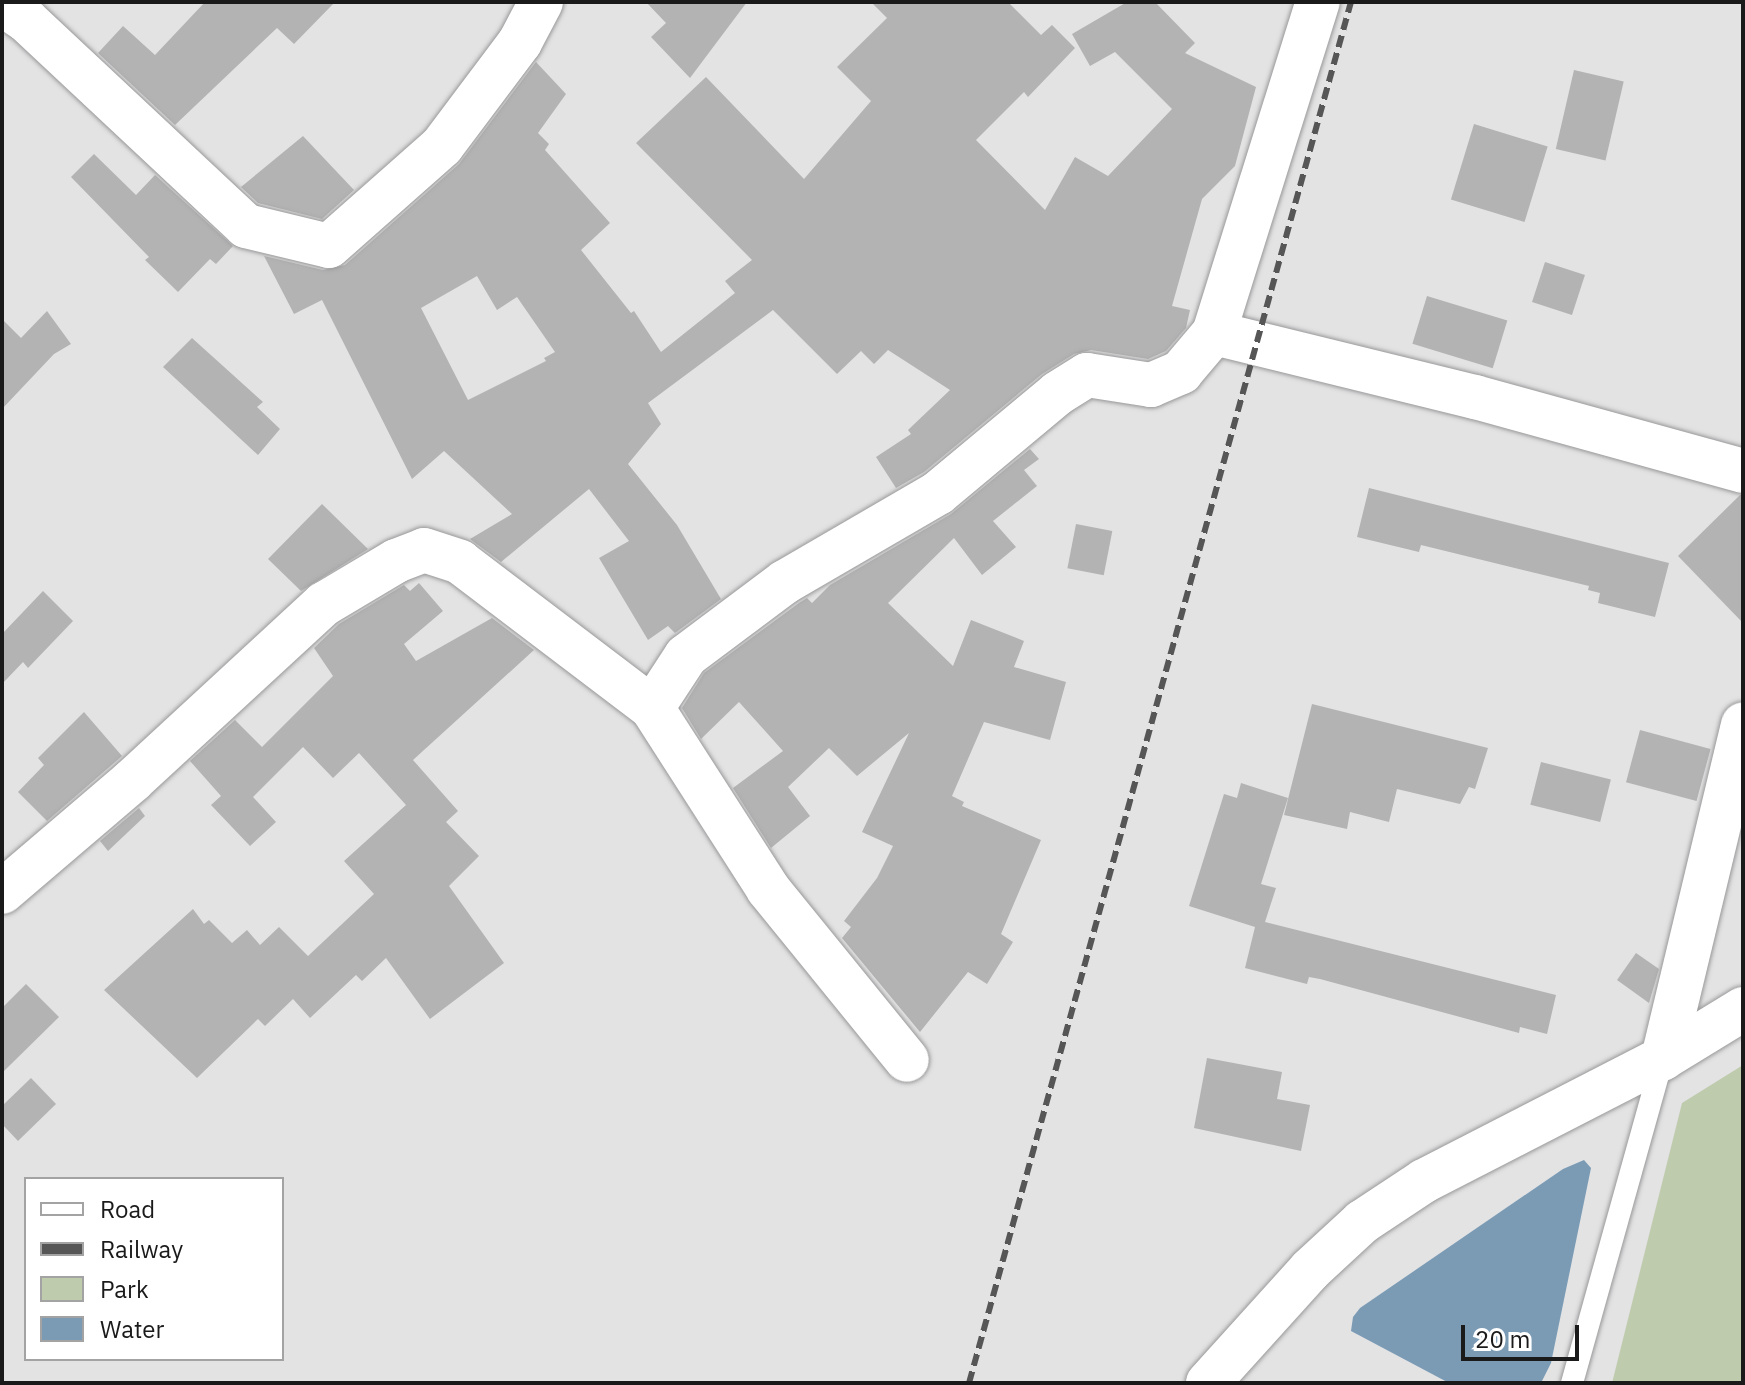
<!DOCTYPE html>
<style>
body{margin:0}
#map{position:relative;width:1745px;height:1385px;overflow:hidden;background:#e3e3e4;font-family:"IBM Plex Sans",sans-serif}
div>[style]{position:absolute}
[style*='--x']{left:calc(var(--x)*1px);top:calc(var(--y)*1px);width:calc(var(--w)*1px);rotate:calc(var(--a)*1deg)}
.green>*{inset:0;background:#bfcbad}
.water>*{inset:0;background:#7b9bb5}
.building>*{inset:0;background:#b3b3b4;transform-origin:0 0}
.roads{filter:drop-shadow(0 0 2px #989899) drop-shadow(0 0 2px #989899)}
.service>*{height:22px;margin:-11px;padding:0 11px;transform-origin:11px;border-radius:11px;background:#fff}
.minor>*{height:44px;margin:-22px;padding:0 22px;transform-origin:22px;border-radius:22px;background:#fff}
.tertiary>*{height:44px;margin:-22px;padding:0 22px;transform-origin:22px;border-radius:22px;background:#fff}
.rail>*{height:6px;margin-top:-3px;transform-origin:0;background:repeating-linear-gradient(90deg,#565657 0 12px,transparent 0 18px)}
span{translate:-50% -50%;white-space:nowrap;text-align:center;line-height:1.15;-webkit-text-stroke:6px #fff;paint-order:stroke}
.frame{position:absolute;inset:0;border:4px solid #1a1a1b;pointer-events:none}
.legend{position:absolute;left:24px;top:1177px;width:260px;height:184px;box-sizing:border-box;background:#fff;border:2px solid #a3a3a4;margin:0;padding:10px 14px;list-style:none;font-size:24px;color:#1a1a1b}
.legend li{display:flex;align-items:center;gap:16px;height:40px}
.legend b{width:40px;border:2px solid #a3a3a4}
.scale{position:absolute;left:1461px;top:1325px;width:118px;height:36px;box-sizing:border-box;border:4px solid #1a1a1b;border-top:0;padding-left:10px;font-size:24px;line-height:28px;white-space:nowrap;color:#1a1a1b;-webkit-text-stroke:6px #fff;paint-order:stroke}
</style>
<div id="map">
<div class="green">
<i style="clip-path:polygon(1743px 1065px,1743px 1383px,1612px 1383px,1682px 1103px)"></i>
</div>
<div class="water">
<i style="clip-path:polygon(1584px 1160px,1591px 1168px,1551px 1363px,1541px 1383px,1449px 1383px,1351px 1331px,1353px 1317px,1360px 1308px,1563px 1169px)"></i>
</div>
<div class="building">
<i style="clip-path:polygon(205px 2px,335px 2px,294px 44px,277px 28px,175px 125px,98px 53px,123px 26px,155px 55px)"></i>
<i style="clip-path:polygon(646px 2px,747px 2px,690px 78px,651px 37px,666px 23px)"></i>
<i style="clip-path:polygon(evenodd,871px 2px,1008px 2px,1041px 35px,1052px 25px,1075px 48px,1028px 97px,1024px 92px,976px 140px,1045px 210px,1075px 157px,1108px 176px,1172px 109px,1115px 52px,1090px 66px,1072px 34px,1127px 2px,1155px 2px,1195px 43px,1185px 53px,1256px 87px,1235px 166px,1202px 199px,1172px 306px,1190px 310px,1186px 328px,1166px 351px,1148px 359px,1091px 350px,1074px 354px,1042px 374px,924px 472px,896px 488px,876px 457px,911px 434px,908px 430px,950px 390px,888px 350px,874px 364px,861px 351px,837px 374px,773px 310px,648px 403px,661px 424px,628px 464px,677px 525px,721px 599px,675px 633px,668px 626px,648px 640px,599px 558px,629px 541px,589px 489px,501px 562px,470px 539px,512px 514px,444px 451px,412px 479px,322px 300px,294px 314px,264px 256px,323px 270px,345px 265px,459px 164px,536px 62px,566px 94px,538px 133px,549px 144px,545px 150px,610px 223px,581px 250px,631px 313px,634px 311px,661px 352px,735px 293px,725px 281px,752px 260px,636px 143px,706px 77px,804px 179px,871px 101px,837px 67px,887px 18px,871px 2px,477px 276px,497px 310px,517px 297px,555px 352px,544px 358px,546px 361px,468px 400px,421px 308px,477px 276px)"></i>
<i style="left:1574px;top:70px;width:51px;height:81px;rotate:13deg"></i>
<i style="left:1474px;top:124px;width:77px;height:79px;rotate:17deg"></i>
<i style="clip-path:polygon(303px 136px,354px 190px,322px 219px,258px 203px,241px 187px)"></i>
<i style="clip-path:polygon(94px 154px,136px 195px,155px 175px,233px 246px,216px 264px,210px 259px,178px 292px,145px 260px,149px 257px,71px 177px)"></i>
<i style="left:1545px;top:262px;width:42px;height:42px;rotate:18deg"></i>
<i style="left:1427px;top:296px;width:84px;height:50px;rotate:17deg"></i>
<i style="clip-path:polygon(47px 311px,71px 344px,54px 354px,2px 409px,2px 319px,21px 338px)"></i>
<i style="clip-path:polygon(192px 338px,263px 402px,257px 407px,280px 429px,258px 455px,163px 367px)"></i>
<i style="clip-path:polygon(1030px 449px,1039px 459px,1024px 470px,1037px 486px,993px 521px,1016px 547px,982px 575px,954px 538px,888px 603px,953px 666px,971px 620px,1024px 641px,1014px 667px,1066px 682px,1050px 740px,984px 722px,952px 796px,964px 802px,962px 806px,1041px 840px,1001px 934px,1013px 942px,987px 984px,968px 972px,920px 1032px,842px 938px,851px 927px,844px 921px,877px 878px,893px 846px,862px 832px,909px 733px,857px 776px,829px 748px,788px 787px,810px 816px,771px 848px,733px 788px,783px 751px,739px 702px,701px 739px,682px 708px,704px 673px,799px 603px,807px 598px,812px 603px,830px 585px,951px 514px)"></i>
<i style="clip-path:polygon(1369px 488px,1669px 563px,1655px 617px,1598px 603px,1600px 593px,1588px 590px,1589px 586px,1421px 545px,1419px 552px,1357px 537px)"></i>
<i style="clip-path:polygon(1740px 495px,1743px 495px,1743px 623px,1678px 556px)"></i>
<i style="clip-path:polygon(322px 504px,368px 549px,301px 591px,268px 559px)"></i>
<i style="left:1076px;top:524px;width:37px;height:45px;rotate:11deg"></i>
<i style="clip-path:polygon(419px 583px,443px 611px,404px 644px,416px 661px,492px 618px,534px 650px,413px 760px,458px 811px,446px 822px,479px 856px,449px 886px,504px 963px,430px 1019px,386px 958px,362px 981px,356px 975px,310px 1018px,293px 999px,265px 1026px,258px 1019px,197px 1078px,104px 990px,193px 909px,204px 924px,209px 920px,232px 943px,247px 930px,260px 945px,279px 927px,308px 956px,374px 894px,344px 861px,406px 805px,359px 753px,333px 778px,303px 747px,253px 797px,276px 822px,250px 846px,211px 805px,221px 796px,190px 761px,235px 720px,262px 747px,333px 676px,314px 648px,339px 624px,404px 585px,410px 591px)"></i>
<i style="clip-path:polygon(43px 591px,73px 621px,28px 668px,23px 662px,2px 684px,2px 634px)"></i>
<i style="clip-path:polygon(1312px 704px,1488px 748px,1475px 789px,1469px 787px,1460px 804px,1397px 789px,1389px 822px,1350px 812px,1347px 829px,1284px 815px)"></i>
<i style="clip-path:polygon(84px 712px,122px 756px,47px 821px,18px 792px,44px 765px,38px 758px)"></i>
<i style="left:1640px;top:730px;width:73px;height:54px;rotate:15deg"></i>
<i style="left:1541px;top:762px;width:72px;height:44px;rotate:14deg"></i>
<i style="clip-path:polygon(1241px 783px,1288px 798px,1261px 884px,1276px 888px,1265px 922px,1556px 995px,1547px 1034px,1520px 1027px,1519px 1033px,1320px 979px,1309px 977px,1307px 984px,1245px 968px,1255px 927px,1189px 906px,1224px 794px,1237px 798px)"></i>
<i style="clip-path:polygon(139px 808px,145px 816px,108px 851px,100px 841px)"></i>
<i style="clip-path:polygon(1636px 953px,1659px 969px,1649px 1003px,1617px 980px)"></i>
<i style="clip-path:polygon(26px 984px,59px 1017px,2px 1073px,2px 1008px)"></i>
<i style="clip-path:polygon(1207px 1058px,1282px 1072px,1277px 1099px,1310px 1105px,1301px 1151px,1194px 1128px)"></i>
<i style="clip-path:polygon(31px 1078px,56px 1104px,18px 1141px,2px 1124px,2px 1106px)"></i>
</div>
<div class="roads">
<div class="service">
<i style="--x:1572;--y:1383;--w:334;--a:-74.4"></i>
</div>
<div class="minor">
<i style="--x:2;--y:4;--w:30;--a:34"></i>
<i style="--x:27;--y:21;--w:300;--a:43.1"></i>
<i style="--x:246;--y:226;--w:85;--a:13.5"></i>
<i style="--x:329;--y:246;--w:151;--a:-41.5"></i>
<i style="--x:442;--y:146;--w:130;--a:-53.1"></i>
<i style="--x:520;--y:42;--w:45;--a:-62.3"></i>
<i style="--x:1214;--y:333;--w:269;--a:13.8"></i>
<i style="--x:1475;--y:397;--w:278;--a:15.4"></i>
<i style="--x:652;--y:708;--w:215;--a:57.3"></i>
<i style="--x:768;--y:889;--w:220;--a:50.9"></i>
<i style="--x:2;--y:892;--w:172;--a:-40.5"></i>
<i style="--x:133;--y:780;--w:260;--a:-42.7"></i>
<i style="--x:324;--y:604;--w:84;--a:-30.8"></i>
<i style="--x:396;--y:561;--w:30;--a:-21"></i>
<i style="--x:424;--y:550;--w:38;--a:18"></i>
<i style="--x:460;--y:562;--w:241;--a:37.2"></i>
<i style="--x:652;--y:708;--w:62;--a:-56.8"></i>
<i style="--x:686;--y:656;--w:124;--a:-36.8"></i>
<i style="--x:785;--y:582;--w:177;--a:-30.2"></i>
<i style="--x:938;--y:493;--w:156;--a:-39.8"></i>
<i style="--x:1058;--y:393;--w:34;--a:-32"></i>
<i style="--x:1087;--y:375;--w:65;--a:8.9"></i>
<i style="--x:1151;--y:385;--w:33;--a:-23"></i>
<i style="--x:1181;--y:372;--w:51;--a:-49.8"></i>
<i style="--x:1214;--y:333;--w:347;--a:-72.6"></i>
<i style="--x:1663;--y:1058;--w:343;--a:-76.5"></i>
</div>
<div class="tertiary">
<i style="--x:1208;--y:1383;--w:152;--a:-47.9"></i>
<i style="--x:1310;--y:1270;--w:71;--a:-42.7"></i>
<i style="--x:1362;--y:1222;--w:74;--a:-33.5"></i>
<i style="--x:1424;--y:1181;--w:269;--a:-27.2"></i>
<i style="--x:1663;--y:1058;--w:94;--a:-31.5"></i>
</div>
</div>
<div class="rail">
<i style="--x:969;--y:1383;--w:1433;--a:-74.54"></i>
</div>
<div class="frame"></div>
<ul class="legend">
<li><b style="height:10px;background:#fff"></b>Road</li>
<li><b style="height:10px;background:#565657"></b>Railway</li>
<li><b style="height:22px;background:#bfcbad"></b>Park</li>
<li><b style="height:22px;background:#7b9bb5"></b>Water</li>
</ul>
<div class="scale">20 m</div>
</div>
